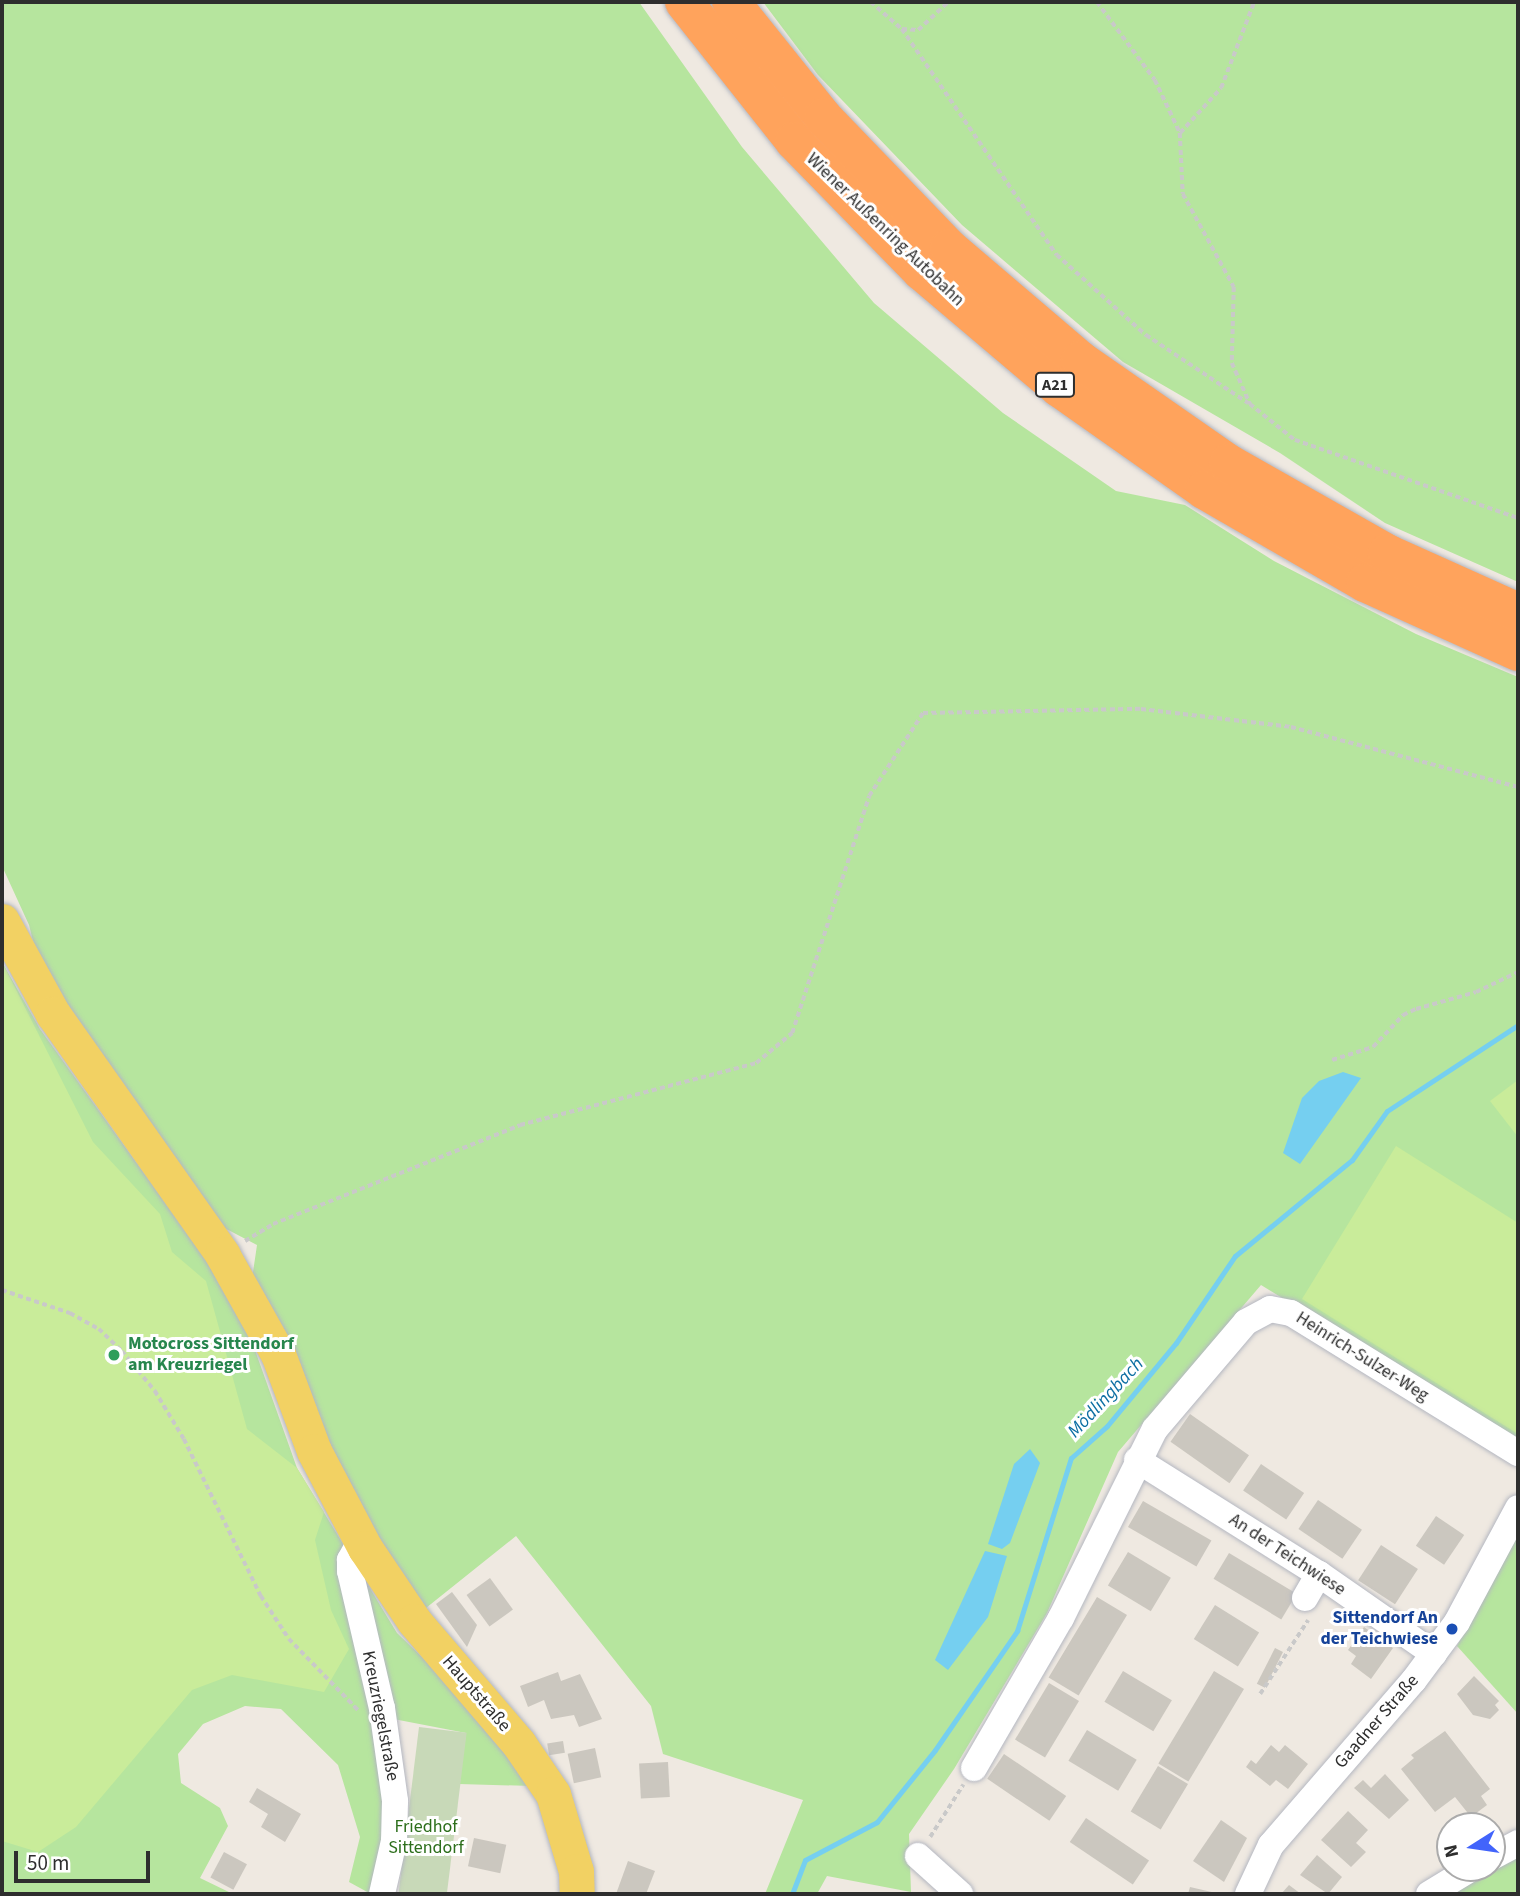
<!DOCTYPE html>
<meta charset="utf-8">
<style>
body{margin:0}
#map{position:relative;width:1520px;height:1896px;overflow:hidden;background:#efe9e1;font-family:"Source Sans 3",sans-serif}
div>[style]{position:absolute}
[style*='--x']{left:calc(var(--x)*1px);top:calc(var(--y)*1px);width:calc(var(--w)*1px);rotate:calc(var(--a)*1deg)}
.green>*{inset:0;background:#b6e59e}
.cemetery>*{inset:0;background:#c8d9b8;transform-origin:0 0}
.pitch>*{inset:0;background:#c9ec9a}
.water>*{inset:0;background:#75cff0}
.stream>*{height:5px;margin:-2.5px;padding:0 2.5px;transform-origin:2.5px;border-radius:2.5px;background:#75cff0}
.building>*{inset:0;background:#cbc7bf;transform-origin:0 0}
.path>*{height:3.5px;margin-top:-1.75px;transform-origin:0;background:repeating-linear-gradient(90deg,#c9c9c9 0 5px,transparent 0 8.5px)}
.roads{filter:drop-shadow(0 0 2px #b4b7c1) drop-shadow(0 0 2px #b4b7c1)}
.minor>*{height:26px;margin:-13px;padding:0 13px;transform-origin:13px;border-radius:13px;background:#fff}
.major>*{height:35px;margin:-17.5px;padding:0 17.5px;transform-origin:17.5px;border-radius:17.5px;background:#f2d163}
.highway>*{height:38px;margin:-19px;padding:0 19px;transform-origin:19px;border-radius:19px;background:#ffa35c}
.dots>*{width:19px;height:19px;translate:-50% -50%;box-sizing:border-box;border:4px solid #fff;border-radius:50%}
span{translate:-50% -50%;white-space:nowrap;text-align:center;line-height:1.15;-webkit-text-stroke:6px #fff;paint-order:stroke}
.shield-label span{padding:2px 5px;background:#fff;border:2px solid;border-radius:5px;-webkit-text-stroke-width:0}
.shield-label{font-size:16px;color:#2e2e2e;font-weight:700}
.street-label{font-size:18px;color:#2e2e2e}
.leisure-label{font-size:18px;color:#27864d;font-weight:700}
.left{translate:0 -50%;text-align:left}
.transit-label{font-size:18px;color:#164399;font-weight:700}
.right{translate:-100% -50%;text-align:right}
.park-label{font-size:18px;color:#2c6e1b}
.water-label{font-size:19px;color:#0d6fa3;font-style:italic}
.frame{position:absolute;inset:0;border:4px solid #2e2e2e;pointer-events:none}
.north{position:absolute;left:1436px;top:1812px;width:70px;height:70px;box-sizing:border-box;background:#fff;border:2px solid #ababab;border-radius:50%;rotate:258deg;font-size:19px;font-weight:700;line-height:28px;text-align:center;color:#2e2e2e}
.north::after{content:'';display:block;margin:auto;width:24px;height:32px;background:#4264fb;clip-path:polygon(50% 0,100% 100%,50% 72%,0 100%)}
.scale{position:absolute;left:14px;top:1851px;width:136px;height:32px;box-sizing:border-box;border:4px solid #2e2e2e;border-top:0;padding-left:9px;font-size:21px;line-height:24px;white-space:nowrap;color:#2e2e2e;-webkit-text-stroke:5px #fff;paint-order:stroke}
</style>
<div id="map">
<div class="green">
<i style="clip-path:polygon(2px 2px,639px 2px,742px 147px,874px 303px,1003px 413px,1116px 491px,1185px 505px,1274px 561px,1416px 634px,1518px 677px,1518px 1443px,1261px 1285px,1118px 1452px,1047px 1613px,954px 1769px,909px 1834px,911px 1892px,827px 1876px,817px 1894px,765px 1894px,803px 1800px,663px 1754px,651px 1706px,516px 1536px,426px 1608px,366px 1530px,252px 1279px,257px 1245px,213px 1222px,93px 1057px,37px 957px,29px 925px,2px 866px)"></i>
<i style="clip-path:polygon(763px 2px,1518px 2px,1518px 582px,1385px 523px,1280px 453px,1123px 362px,962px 225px,818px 75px)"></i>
<i style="clip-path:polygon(2px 962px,40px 1029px,239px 1305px,297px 1468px,397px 1633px,452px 1686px,533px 1786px,459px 1784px,466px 1733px,378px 1716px,391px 1807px,371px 1894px,349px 1882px,360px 1837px,338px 1765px,281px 1709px,245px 1706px,203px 1724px,178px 1754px,181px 1783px,220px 1808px,228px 1826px,200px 1878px,233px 1894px,2px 1894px)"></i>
<i style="clip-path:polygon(1518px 1529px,1518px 1714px,1457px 1646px)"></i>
<i style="clip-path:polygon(1518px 1850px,1518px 1894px,1440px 1894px,1465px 1879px)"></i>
</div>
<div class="cemetery">
<i style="left:419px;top:1727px;width:48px;height:169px;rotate:7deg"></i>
</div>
<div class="pitch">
<i style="clip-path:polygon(2px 962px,93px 1142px,160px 1214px,172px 1252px,206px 1281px,247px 1429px,297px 1468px,324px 1512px,315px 1540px,331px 1610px,349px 1649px,324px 1692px,232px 1675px,192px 1690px,76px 1827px,38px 1852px,2px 1841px)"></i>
<i style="clip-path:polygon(1518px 1080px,1518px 1137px,1490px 1101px)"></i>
<i style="clip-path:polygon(1396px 1146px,1518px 1223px,1518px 1434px,1302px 1299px)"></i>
</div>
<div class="water">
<i style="clip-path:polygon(1343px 1072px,1361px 1078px,1300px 1164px,1283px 1153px,1302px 1098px,1319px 1081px)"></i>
<i style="clip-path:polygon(1030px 1449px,1040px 1463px,1010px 1543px,1002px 1549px,988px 1544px,1014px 1464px)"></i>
<i style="clip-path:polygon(985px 1551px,1007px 1556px,988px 1617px,948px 1670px,935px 1660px)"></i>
</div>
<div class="stream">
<i style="--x:792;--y:1894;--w:36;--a:-69"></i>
<i style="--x:805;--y:1860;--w:81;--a:-27.8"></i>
<i style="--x:877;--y:1822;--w:92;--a:-51.1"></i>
<i style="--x:935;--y:1750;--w:145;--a:-55.4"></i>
<i style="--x:1017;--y:1631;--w:181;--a:-72.7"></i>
<i style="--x:1071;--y:1458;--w:48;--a:-41.6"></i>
<i style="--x:1107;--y:1426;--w:108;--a:-50.3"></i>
<i style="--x:1176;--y:1343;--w:105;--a:-55.9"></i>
<i style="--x:1235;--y:1256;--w:151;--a:-39.4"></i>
<i style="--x:1352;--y:1160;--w:60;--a:-54.5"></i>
<i style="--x:1387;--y:1111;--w:157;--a:-33.3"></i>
</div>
<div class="building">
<i style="left:1190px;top:1414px;width:72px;height:34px;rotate:35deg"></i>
<i style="left:1261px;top:1464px;width:52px;height:32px;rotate:34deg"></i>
<i style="left:1318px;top:1500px;width:53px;height:35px;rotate:34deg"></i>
<i style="left:1143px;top:1501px;width:79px;height:30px;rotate:30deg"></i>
<i style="left:1436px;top:1516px;width:34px;height:36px;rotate:34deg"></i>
<i style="left:1381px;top:1545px;width:44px;height:42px;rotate:33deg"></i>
<i style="left:1128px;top:1552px;width:50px;height:39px;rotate:31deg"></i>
<i style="left:1229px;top:1553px;width:79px;height:30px;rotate:31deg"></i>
<i style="left:490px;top:1578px;width:39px;height:29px;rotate:54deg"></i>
<i style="clip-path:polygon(452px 1592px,477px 1625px,467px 1647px,436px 1604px)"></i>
<i style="left:1097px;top:1597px;width:35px;height:94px;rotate:31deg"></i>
<i style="left:1215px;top:1605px;width:52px;height:40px;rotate:32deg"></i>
<i style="clip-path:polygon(1364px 1627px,1393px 1648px,1371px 1679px,1351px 1664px,1356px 1656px,1348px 1650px)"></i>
<i style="left:1275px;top:1648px;width:9px;height:40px;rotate:27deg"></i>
<i style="left:1123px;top:1671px;width:57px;height:36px;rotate:31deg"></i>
<i style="left:1214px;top:1671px;width:35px;height:108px;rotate:31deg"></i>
<i style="clip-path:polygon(558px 1672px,561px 1681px,580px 1674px,602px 1719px,579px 1727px,574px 1715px,551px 1719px,544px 1700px,528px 1707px,520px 1686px)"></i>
<i style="clip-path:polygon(1474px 1676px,1499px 1701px,1495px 1705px,1499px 1710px,1490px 1719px,1473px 1715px,1457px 1694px)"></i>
<i style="left:1049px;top:1683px;width:35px;height:66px;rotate:31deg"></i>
<i style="left:1087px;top:1730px;width:58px;height:36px;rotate:31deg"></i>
<i style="clip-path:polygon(1445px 1731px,1490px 1789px,1481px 1796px,1487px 1805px,1471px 1817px,1455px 1797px,1435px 1812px,1401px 1769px,1414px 1758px,1411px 1755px)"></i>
<i style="left:563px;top:1741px;width:12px;height:16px;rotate:81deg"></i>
<i style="clip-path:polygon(1271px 1745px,1279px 1752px,1285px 1745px,1308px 1764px,1288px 1789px,1276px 1780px,1270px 1786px,1246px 1767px,1251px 1760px,1256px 1764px)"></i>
<i style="left:595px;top:1748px;width:30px;height:28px;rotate:78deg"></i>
<i style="left:1004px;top:1754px;width:75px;height:30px;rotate:34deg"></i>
<i style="left:668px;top:1762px;width:35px;height:29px;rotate:87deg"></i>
<i style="left:1158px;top:1766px;width:35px;height:53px;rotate:31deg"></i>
<i style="clip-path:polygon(1385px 1774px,1409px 1800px,1389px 1819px,1354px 1788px,1363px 1780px,1371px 1788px)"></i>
<i style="clip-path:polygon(257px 1788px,301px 1814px,285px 1842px,261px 1827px,268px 1814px,249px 1802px)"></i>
<i style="clip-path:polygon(1348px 1811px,1368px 1830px,1356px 1843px,1366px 1852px,1351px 1867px,1321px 1840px)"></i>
<i style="left:1086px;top:1818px;width:76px;height:29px;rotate:34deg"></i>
<i style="clip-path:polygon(1221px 1820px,1247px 1838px,1224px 1882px,1193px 1861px)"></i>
<i style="left:474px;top:1838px;width:33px;height:29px;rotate:12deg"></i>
<i style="left:224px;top:1852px;width:26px;height:29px;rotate:28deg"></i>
<i style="clip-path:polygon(1317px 1855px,1342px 1877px,1328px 1894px,1300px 1875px)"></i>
<i style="clip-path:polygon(628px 1861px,655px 1871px,646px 1894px,616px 1894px)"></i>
<i style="clip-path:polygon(1289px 1885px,1301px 1894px,1281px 1894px)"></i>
<i style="clip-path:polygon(1190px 1887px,1216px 1893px,1216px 1894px,1188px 1894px)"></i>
</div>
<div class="path">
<i style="--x:871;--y:2;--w:41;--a:41.1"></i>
<i style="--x:902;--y:29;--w:16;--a:4"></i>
<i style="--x:918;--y:30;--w:41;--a:-43"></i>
<i style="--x:1097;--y:2;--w:97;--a:53.4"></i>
<i style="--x:1155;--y:80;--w:59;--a:64.7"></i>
<i style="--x:1180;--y:133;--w:61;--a:87.2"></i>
<i style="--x:1183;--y:194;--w:106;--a:61.3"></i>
<i style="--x:1234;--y:287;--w:76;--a:91.5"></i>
<i style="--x:1232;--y:363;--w:45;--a:66.3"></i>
<i style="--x:1250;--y:404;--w:58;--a:38.7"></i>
<i style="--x:1295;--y:440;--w:236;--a:19.3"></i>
<i style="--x:902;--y:29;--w:274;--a:55.6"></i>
<i style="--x:1057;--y:255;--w:120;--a:42"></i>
<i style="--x:1146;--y:335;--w:123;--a:33.7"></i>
<i style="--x:1180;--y:133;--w:61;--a:-47.7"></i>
<i style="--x:1221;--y:88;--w:92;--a:-69"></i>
<i style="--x:1332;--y:1060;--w:43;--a:-17.6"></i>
<i style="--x:1373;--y:1047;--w:44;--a:-46.8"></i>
<i style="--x:1403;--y:1015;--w:14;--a:-25"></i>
<i style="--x:1416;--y:1009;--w:62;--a:-15.8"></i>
<i style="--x:1476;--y:992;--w:47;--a:-25.5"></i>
<i style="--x:245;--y:1241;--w:33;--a:-31"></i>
<i style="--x:273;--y:1224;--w:266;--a:-21.8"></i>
<i style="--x:520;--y:1125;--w:244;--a:-14.7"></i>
<i style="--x:756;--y:1063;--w:47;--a:-39.8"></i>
<i style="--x:792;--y:1033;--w:249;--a:-72"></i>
<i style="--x:869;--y:796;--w:99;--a:-57"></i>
<i style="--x:923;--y:713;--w:218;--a:-1.1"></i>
<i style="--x:1141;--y:709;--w:151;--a:6.8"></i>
<i style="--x:1291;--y:727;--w:235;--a:14.8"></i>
<i style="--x:2;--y:1290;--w:72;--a:18.7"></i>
<i style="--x:70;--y:1313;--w:33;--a:29"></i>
<i style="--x:99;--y:1329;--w:32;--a:44"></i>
<i style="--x:122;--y:1351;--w:52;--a:50.5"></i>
<i style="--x:155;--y:1391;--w:56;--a:58.9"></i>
<i style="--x:184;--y:1439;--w:175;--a:63.9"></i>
<i style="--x:261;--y:1596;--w:51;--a:56.9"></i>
<i style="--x:289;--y:1639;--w:100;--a:45.8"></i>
<i style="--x:1260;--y:1694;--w:88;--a:-57"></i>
<i style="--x:930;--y:1837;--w:62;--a:-57.6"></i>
</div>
<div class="roads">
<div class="minor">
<i style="--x:1137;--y:1460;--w:215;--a:32.1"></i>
<i style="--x:1319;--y:1574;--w:140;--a:34.8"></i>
<i style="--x:361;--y:1540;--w:23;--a:119"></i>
<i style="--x:350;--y:1560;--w:11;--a:90"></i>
<i style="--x:350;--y:1571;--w:141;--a:76.9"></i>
<i style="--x:382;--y:1708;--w:94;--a:82"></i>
<i style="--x:395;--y:1801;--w:40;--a:91.4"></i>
<i style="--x:394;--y:1841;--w:54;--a:102.8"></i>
<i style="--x:1305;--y:1598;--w:28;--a:-60"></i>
<i style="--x:974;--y:1768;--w:173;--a:-59.9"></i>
<i style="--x:1061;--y:1618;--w:211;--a:-63.6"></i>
<i style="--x:1155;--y:1429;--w:140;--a:-49.6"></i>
<i style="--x:1246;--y:1322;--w:27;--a:-28"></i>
<i style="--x:1270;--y:1309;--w:21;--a:11"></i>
<i style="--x:1291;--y:1313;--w:267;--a:31.7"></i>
<i style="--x:918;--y:1856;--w:57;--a:42.1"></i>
<i style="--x:1492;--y:1857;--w:30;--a:-28"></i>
<i style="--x:1248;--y:1894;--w:54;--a:-64.9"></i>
<i style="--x:1271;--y:1845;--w:218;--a:-49.1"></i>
<i style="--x:1414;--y:1680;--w:72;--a:-53.4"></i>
<i style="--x:1457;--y:1622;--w:129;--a:-61.8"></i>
<i style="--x:1429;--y:1894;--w:50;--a:-31.2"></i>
</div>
<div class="major">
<i style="--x:2;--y:921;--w:106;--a:61.3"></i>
<i style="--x:53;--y:1014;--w:294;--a:54.8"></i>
<i style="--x:222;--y:1254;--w:115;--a:60.8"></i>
<i style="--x:278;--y:1354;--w:103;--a:69.6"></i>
<i style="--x:314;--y:1451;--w:110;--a:62.3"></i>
<i style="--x:365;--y:1548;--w:88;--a:56.1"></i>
<i style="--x:414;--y:1621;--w:162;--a:49.5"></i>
<i style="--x:519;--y:1744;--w:60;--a:55.8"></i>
<i style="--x:553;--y:1794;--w:80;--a:73.4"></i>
<i style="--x:576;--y:1871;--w:23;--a:88"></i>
</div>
<div class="highway">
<i style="--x:684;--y:2;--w:177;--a:51.6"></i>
<i style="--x:794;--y:141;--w:182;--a:45.7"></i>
<i style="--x:921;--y:271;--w:181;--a:40.3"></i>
<i style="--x:1059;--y:388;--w:177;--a:35.1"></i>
<i style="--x:1204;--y:490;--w:186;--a:30"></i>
<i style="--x:1365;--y:583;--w:168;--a:24.3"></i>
<i style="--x:731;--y:2;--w:147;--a:51.3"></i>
<i style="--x:823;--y:117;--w:182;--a:46.1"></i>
<i style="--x:949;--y:248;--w:172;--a:40.5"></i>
<i style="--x:1080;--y:360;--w:180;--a:34.8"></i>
<i style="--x:1228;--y:463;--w:183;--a:29.5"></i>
<i style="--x:1387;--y:553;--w:144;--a:24.2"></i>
</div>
</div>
<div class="dots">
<i style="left:114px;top:1355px;background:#2e9e5b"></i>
<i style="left:1452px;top:1629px;background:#1a4fb4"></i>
</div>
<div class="shield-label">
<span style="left:1055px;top:385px">A21</span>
</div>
<div class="street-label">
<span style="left:885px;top:230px;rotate:44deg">Wiener Außenring Autobahn</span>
<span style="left:1362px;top:1357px;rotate:32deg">Heinrich-Sulzer-Weg</span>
<span style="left:1287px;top:1555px;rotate:33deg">An der Teichwiese</span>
<span style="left:476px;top:1694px;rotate:49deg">Hauptstraße</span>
<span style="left:380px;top:1716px;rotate:79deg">Kreuzriegelstraße</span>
<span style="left:1377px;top:1722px;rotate:-49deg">Gaadner Straße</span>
</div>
<div class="leisure-label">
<span class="left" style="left:128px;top:1355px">Motocross Sittendorf<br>am Kreuzriegel</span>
</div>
<div class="transit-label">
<span class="right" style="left:1438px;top:1629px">Sittendorf An<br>der Teichwiese</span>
</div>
<div class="park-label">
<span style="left:426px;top:1838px">Friedhof<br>Sittendorf</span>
</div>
<div class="water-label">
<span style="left:1106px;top:1398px;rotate:-47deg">Mödlingbach</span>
</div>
<div class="frame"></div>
<div class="north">N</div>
<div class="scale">50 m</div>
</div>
